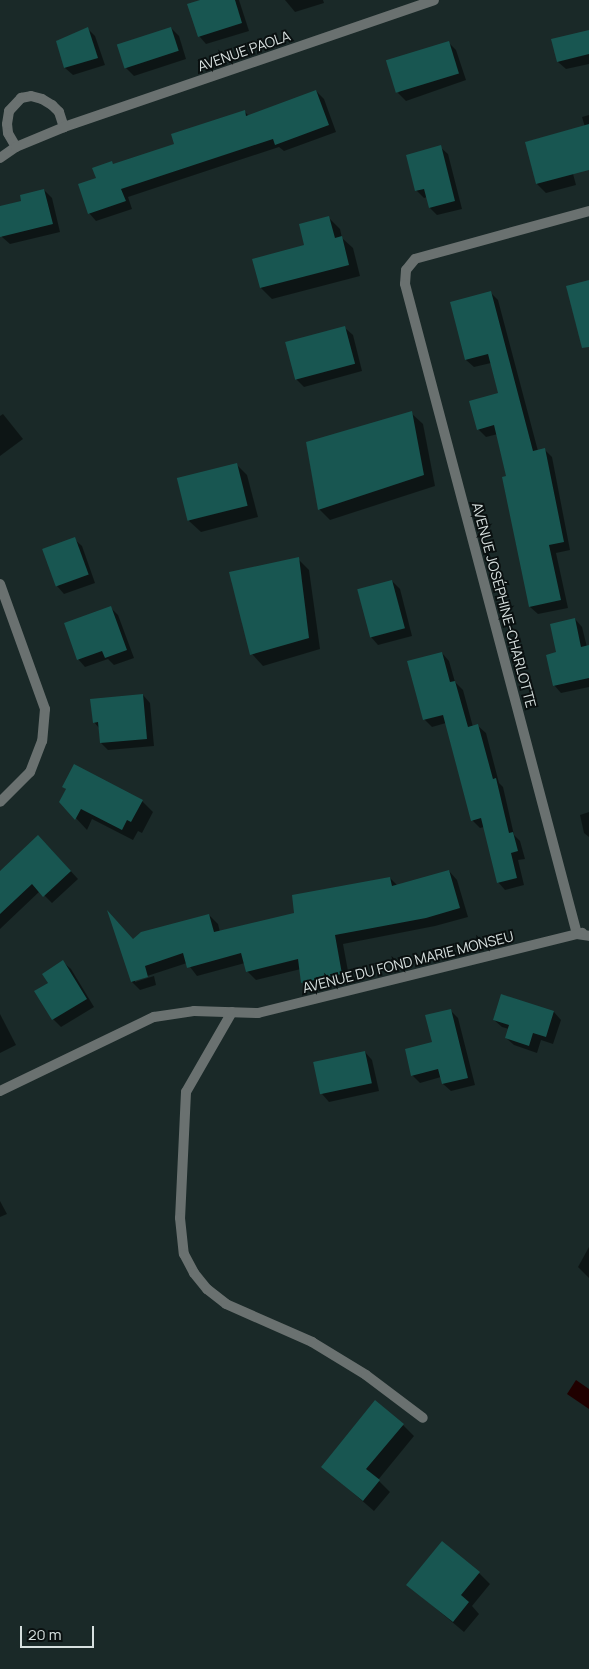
<!DOCTYPE html>
<meta charset="utf-8">
<style>
body{margin:0}
#map{position:relative;width:589px;height:1669px;overflow:hidden;background:#1a2928;font-family:Manrope,sans-serif}
div>[style]{position:absolute}
[style*='--x']{left:calc(var(--x)*1px);top:calc(var(--y)*1px);width:calc(var(--w)*1px);rotate:calc(var(--a)*1deg)}
.water>*{inset:0;background:#200000}
.shadow>*{inset:0;background:#0007}
.building>*{inset:0;background:#185651;transform-origin:0 0}
.street>*{height:10px;margin:-5px;padding:0 5px;transform-origin:5px;border-radius:5px;background:#6a7170}
span{translate:-50% -50%;white-space:nowrap;text-align:center;line-height:1.15;-webkit-text-stroke:4px #0a1010;paint-order:stroke}
.street-label{font-size:14px;color:#d7e0df}
.scale{position:absolute;left:20px;top:1626px;width:74px;height:22px;box-sizing:border-box;border:2px solid #d7e0df;border-top:0;padding-left:6px;font-size:15px;line-height:18px;white-space:nowrap;color:#d7e0df;-webkit-text-stroke:4px #0a1010;paint-order:stroke}
</style>
<div id="map">
<div class="water">
<i style="clip-path:polygon(576px 1380px,589px 1389px,589px 1409px,567px 1394px)"></i>
</div>
<div class="shadow">
<i style="clip-path:polygon(204px 0,239px 0,249px 31px,206px 44px,199px 36px)"></i>
<i style="clip-path:polygon(285px 0,323px 0,324px 3px,295px 12px)"></i>
<i style="clip-path:polygon(171px 28px,179px 36px,186px 59px,134px 76px,126px 68px)"></i>
<i style="clip-path:polygon(88px 29px,95px 36px,105px 65px,73px 75px,65px 68px,58px 42px)"></i>
<i style="clip-path:polygon(589px 31px,589px 64px,566px 69px,558px 62px)"></i>
<i style="clip-path:polygon(449px 43px,456px 50px,466px 80px,406px 101px,398px 93px)"></i>
<i style="clip-path:polygon(316px 91px,324px 99px,336px 132px,284px 151px,279px 147px,128px 197px,132px 209px,96px 221px,89px 213px,98px 178px,111px 162px,114px 165px,176px 144px,244px 111px,249px 116px)"></i>
<i style="clip-path:polygon(589px 115px,589px 166px,572px 170px,576px 185px,546px 193px,537px 184px,526px 142px,585px 127px,582px 117px)"></i>
<i style="clip-path:polygon(440px 147px,448px 154px,462px 209px,437px 215px,430px 208px,427px 197px,424px 198px,416px 190px)"></i>
<i style="clip-path:polygon(44px 190px,52px 198px,60px 232px,10px 244px,2px 237px,0 207px,23px 202px)"></i>
<i style="clip-path:polygon(329px 218px,340px 229px,342px 238px,353px 248px,360px 276px,272px 299px,261px 288px,254px 260px,306px 246px)"></i>
<i style="clip-path:polygon(490px 292px,498px 300px,538px 451px,545px 450px,552px 457px,570px 550px,556px 553px,568px 608px,538px 614px,530px 607px,503px 478px,508px 477px,498px 434px,486px 437px,478px 429px,500px 394px,491px 363px,474px 367px,466px 360px,451px 303px)"></i>
<i style="clip-path:polygon(345px 328px,353px 335px,362px 371px,304px 387px,296px 379px)"></i>
<i style="clip-path:polygon(411px 413px,423px 424px,435px 486px,330px 520px,319px 509px)"></i>
<i style="clip-path:polygon(3px 414px,23px 439px,0 456px,0 416px)"></i>
<i style="clip-path:polygon(236px 464px,247px 475px,258px 517px,201px 532px,189px 521px)"></i>
<i style="clip-path:polygon(74px 539px,82px 546px,95px 583px,64px 594px,57px 586px)"></i>
<i style="clip-path:polygon(298px 559px,309px 570px,320px 649px,263px 666px,252px 654px)"></i>
<i style="clip-path:polygon(392px 581px,400px 589px,412px 636px,378px 645px,371px 637px)"></i>
<i style="clip-path:polygon(111px 608px,118px 615px,134px 658px,114px 665px,108px 659px,85px 667px,78px 659px)"></i>
<i style="clip-path:polygon(575px 619px,582px 627px,587px 647px,589px 646px,589px 687px,561px 693px,554px 685px,558px 653px)"></i>
<i style="clip-path:polygon(442px 653px,449px 661px,455px 682px,463px 690px,473px 727px,478px 726px,486px 733px,499px 783px,503px 787px,514px 835px,520px 841px,525px 859px,518px 860px,524px 885px,505px 890px,498px 882px,484px 827px,480px 828px,472px 820px,446px 723px,432px 727px,424px 719px)"></i>
<i style="clip-path:polygon(143px 695px,150px 703px,154px 746px,108px 750px,101px 743px,99px 728px,94px 722px)"></i>
<i style="clip-path:polygon(64px 787px,142px 801px,153px 812px,142px 833px,138px 831px,133px 840px,92px 819px,87px 830px,61px 802px,67px 790px)"></i>
<i style="clip-path:polygon(589px 812px,589px 837px,584px 833px,580px 815px)"></i>
<i style="clip-path:polygon(46px 844px,78px 879px,52px 903px,40px 891px,0 929px,0 872px)"></i>
<i style="clip-path:polygon(449px 871px,457px 880px,468px 917px,435px 926px,343px 944px,350px 982px,311px 991px,302px 982px,301px 969px,256px 980px,247px 971px,245px 963px,197px 976px,187px 963px,135px 980px,135px 982px,154px 976px,156px 985px,140px 990px,132px 982px,134px 940px,209px 915px,218px 924px,220px 932px,295px 914px,390px 878px,398px 886px)"></i>
<i style="clip-path:polygon(63px 962px,71px 969px,94px 1007px,61px 1027px,53px 1019px,49px 983px)"></i>
<i style="clip-path:polygon(502px 995px,554px 1012px,561px 1020px,553px 1044px,541px 1040px,537px 1053px,514px 1045px,506px 1038px,509px 1029px,502px 1027px,494px 1020px)"></i>
<i style="clip-path:polygon(450px 1010px,458px 1018px,475px 1085px,451px 1091px,443px 1084px,441px 1077px,420px 1083px,412px 1075px,433px 1043px)"></i>
<i style="clip-path:polygon(0 1014px,16px 1045px,0 1053px)"></i>
<i style="clip-path:polygon(365px 1052px,372px 1060px,379px 1091px,329px 1102px,322px 1094px)"></i>
<i style="clip-path:polygon(0 1201px,7px 1214px,0 1217px)"></i>
<i style="clip-path:polygon(589px 1247px,589px 1278px,578px 1267px)"></i>
<i style="clip-path:polygon(403px 1425px,414px 1436px,378px 1480px,390px 1492px,374px 1511px,323px 1467px)"></i>
<i style="clip-path:polygon(479px 1573px,490px 1584px,472px 1606px,479px 1614px,464px 1632px,408px 1585px)"></i>
</div>
<div class="building">
<i style="clip-path:polygon(200px 0,235px 0,242px 23px,198px 37px,187px 4px)"></i>
<i style="clip-path:polygon(88px 27px,98px 58px,64px 68px,56px 41px)"></i>
<i style="left:171px;top:27px;width:25px;height:57px;rotate:72deg"></i>
<i style="clip-path:polygon(589px 30px,589px 54px,557px 62px,551px 39px)"></i>
<i style="left:449px;top:41px;width:34px;height:66px;rotate:73deg"></i>
<i style="clip-path:polygon(316px 90px,329px 125px,275px 145px,273px 139px,121px 189px,126px 201px,88px 214px,78px 184px,96px 178px,92px 168px,112px 161px,113px 164px,174px 144px,171px 134px,245px 110px,246px 116px)"></i>
<i style="clip-path:polygon(589px 124px,589px 170px,536px 184px,525px 142px)"></i>
<i style="clip-path:polygon(441px 145px,455px 201px,429px 208px,424px 189px,415px 191px,406px 155px)"></i>
<i style="clip-path:polygon(44px 189px,53px 224px,0 237px,0 206px,21px 201px,20px 195px)"></i>
<i style="clip-path:polygon(329px 216px,335px 238px,342px 236px,349px 265px,260px 288px,252px 259px,304px 245px,299px 224px)"></i>
<i style="clip-path:polygon(589px 280px,589px 347px,582px 348px,566px 286px)"></i>
<i style="clip-path:polygon(491px 291px,533px 451px,545px 448px,564px 542px,549px 545px,561px 600px,529px 607px,502px 477px,506px 476px,494px 425px,477px 430px,469px 401px,498px 393px,488px 354px,465px 360px,450px 302px)"></i>
<i style="left:345px;top:326px;width:39px;height:62px;rotate:75deg"></i>
<i style="clip-path:polygon(412px 411px,424px 475px,318px 510px,306px 442px)"></i>
<i style="left:237px;top:463px;width:44px;height:62px;rotate:76deg"></i>
<i style="left:75px;top:537px;width:40px;height:35px;rotate:70deg"></i>
<i style="clip-path:polygon(299px 557px,309px 638px,250px 655px,229px 572px)"></i>
<i style="left:392px;top:580px;width:50px;height:36px;rotate:75deg"></i>
<i style="clip-path:polygon(111px 606px,127px 650px,105px 658px,102px 651px,77px 660px,64px 623px)"></i>
<i style="clip-path:polygon(575px 618px,581px 647px,589px 645px,589px 678px,553px 686px,546px 655px,556px 652px,550px 624px)"></i>
<i style="clip-path:polygon(442px 652px,450px 682px,455px 681px,468px 727px,478px 724px,493px 779px,496px 778px,509px 833px,513px 832px,518px 851px,511px 853px,517px 878px,497px 883px,481px 818px,471px 821px,443px 715px,423px 720px,407px 661px)"></i>
<i style="clip-path:polygon(143px 694px,147px 739px,100px 743px,98px 722px,93px 723px,90px 699px)"></i>
<i style="clip-path:polygon(74px 764px,143px 800px,131px 822px,127px 820px,122px 830px,81px 809px,75px 820px,59px 802px,66px 789px,62px 787px)"></i>
<i style="clip-path:polygon(38px 835px,71px 871px,43px 897px,32px 884px,0 914px,0 871px)"></i>
<i style="clip-path:polygon(449px 870px,460px 908px,426px 918px,335px 935px,342px 974px,301px 983px,298px 959px,246px 972px,241px 953px,187px 968px,183px 953px,145px 966px,148px 977px,131px 982px,107px 910px,133px 939px,141px 932px,209px 914px,214px 932px,294px 913px,292px 895px,390px 877px,392px 886px)"></i>
<i style="clip-path:polygon(63px 960px,87px 999px,52px 1020px,34px 991px,48px 983px,42px 974px)"></i>
<i style="clip-path:polygon(501px 994px,554px 1011px,546px 1037px,533px 1033px,529px 1046px,505px 1038px,509px 1025px,493px 1020px)"></i>
<i style="clip-path:polygon(451px 1009px,468px 1078px,442px 1084px,438px 1069px,411px 1076px,405px 1049px,432px 1042px,425px 1015px)"></i>
<i style="left:365px;top:1051px;width:33px;height:53px;rotate:78deg"></i>
<i style="clip-path:polygon(375px 1400px,404px 1424px,366px 1469px,380px 1480px,363px 1501px,321px 1467px)"></i>
<i style="clip-path:polygon(442px 1541px,480px 1572px,461px 1595px,469px 1602px,453px 1622px,406px 1585px)"></i>
</div>
<div class="street">
<i style="--x:16;--y:147;--w:16;--a:-120"></i>
<i style="--x:8;--y:133;--w:9;--a:-96"></i>
<i style="--x:7;--y:124;--w:13;--a:-81"></i>
<i style="--x:9;--y:111;--w:18;--a:-47"></i>
<i style="--x:21;--y:98;--w:10;--a:-11"></i>
<i style="--x:31;--y:96;--w:11;--a:15"></i>
<i style="--x:42;--y:99;--w:12;--a:31"></i>
<i style="--x:52;--y:105;--w:10;--a:45"></i>
<i style="--x:59;--y:112;--w:16;--a:72"></i>
<i style="--x:0;--y:158;--w:19;--a:-35"></i>
<i style="--x:16;--y:147;--w:52;--a:-22.6"></i>
<i style="--x:64;--y:127;--w:391;--a:-18.9"></i>
<i style="--x:589;--y:211;--w:180;--a:164.6"></i>
<i style="--x:415;--y:259;--w:14;--a:129"></i>
<i style="--x:406;--y:270;--w:14;--a:94"></i>
<i style="--x:405;--y:284;--w:672;--a:75.18"></i>
<i style="--x:577;--y:934;--w:12;--a:9"></i>
<i style="--x:0;--y:584;--w:133;--a:70.2"></i>
<i style="--x:45;--y:709;--w:32;--a:95"></i>
<i style="--x:42;--y:741;--w:33;--a:111"></i>
<i style="--x:30;--y:772;--w:42;--a:135"></i>
<i style="--x:232;--y:1012;--w:92;--a:119.9"></i>
<i style="--x:186;--y:1092;--w:126;--a:92.7"></i>
<i style="--x:180;--y:1218;--w:36;--a:84"></i>
<i style="--x:184;--y:1254;--w:21;--a:62"></i>
<i style="--x:194;--y:1273;--w:21;--a:51"></i>
<i style="--x:207;--y:1289;--w:24;--a:38"></i>
<i style="--x:226;--y:1304;--w:94;--a:23.8"></i>
<i style="--x:312;--y:1342;--w:63;--a:31.4"></i>
<i style="--x:366;--y:1375;--w:71;--a:37"></i>
<i style="--x:0;--y:1091;--w:171;--a:-25.7"></i>
<i style="--x:154;--y:1017;--w:40;--a:-8.5"></i>
<i style="--x:194;--y:1011;--w:64;--a:1.8"></i>
<i style="--x:258;--y:1013;--w:334;--a:-13.9"></i>
</div>
<div class="street-label">
<span style="left:244px;top:51px;rotate:-19deg">AVENUE PAOLA</span>
<span style="left:504px;top:605px;rotate:75deg">AVENUE JOSÉPHINE-CHARLOTTE</span>
<span style="left:408px;top:962px;rotate:-14deg">AVENUE DU FOND MARIE MONSEU</span>
</div>
<div class="scale">20 m</div>
</div>
